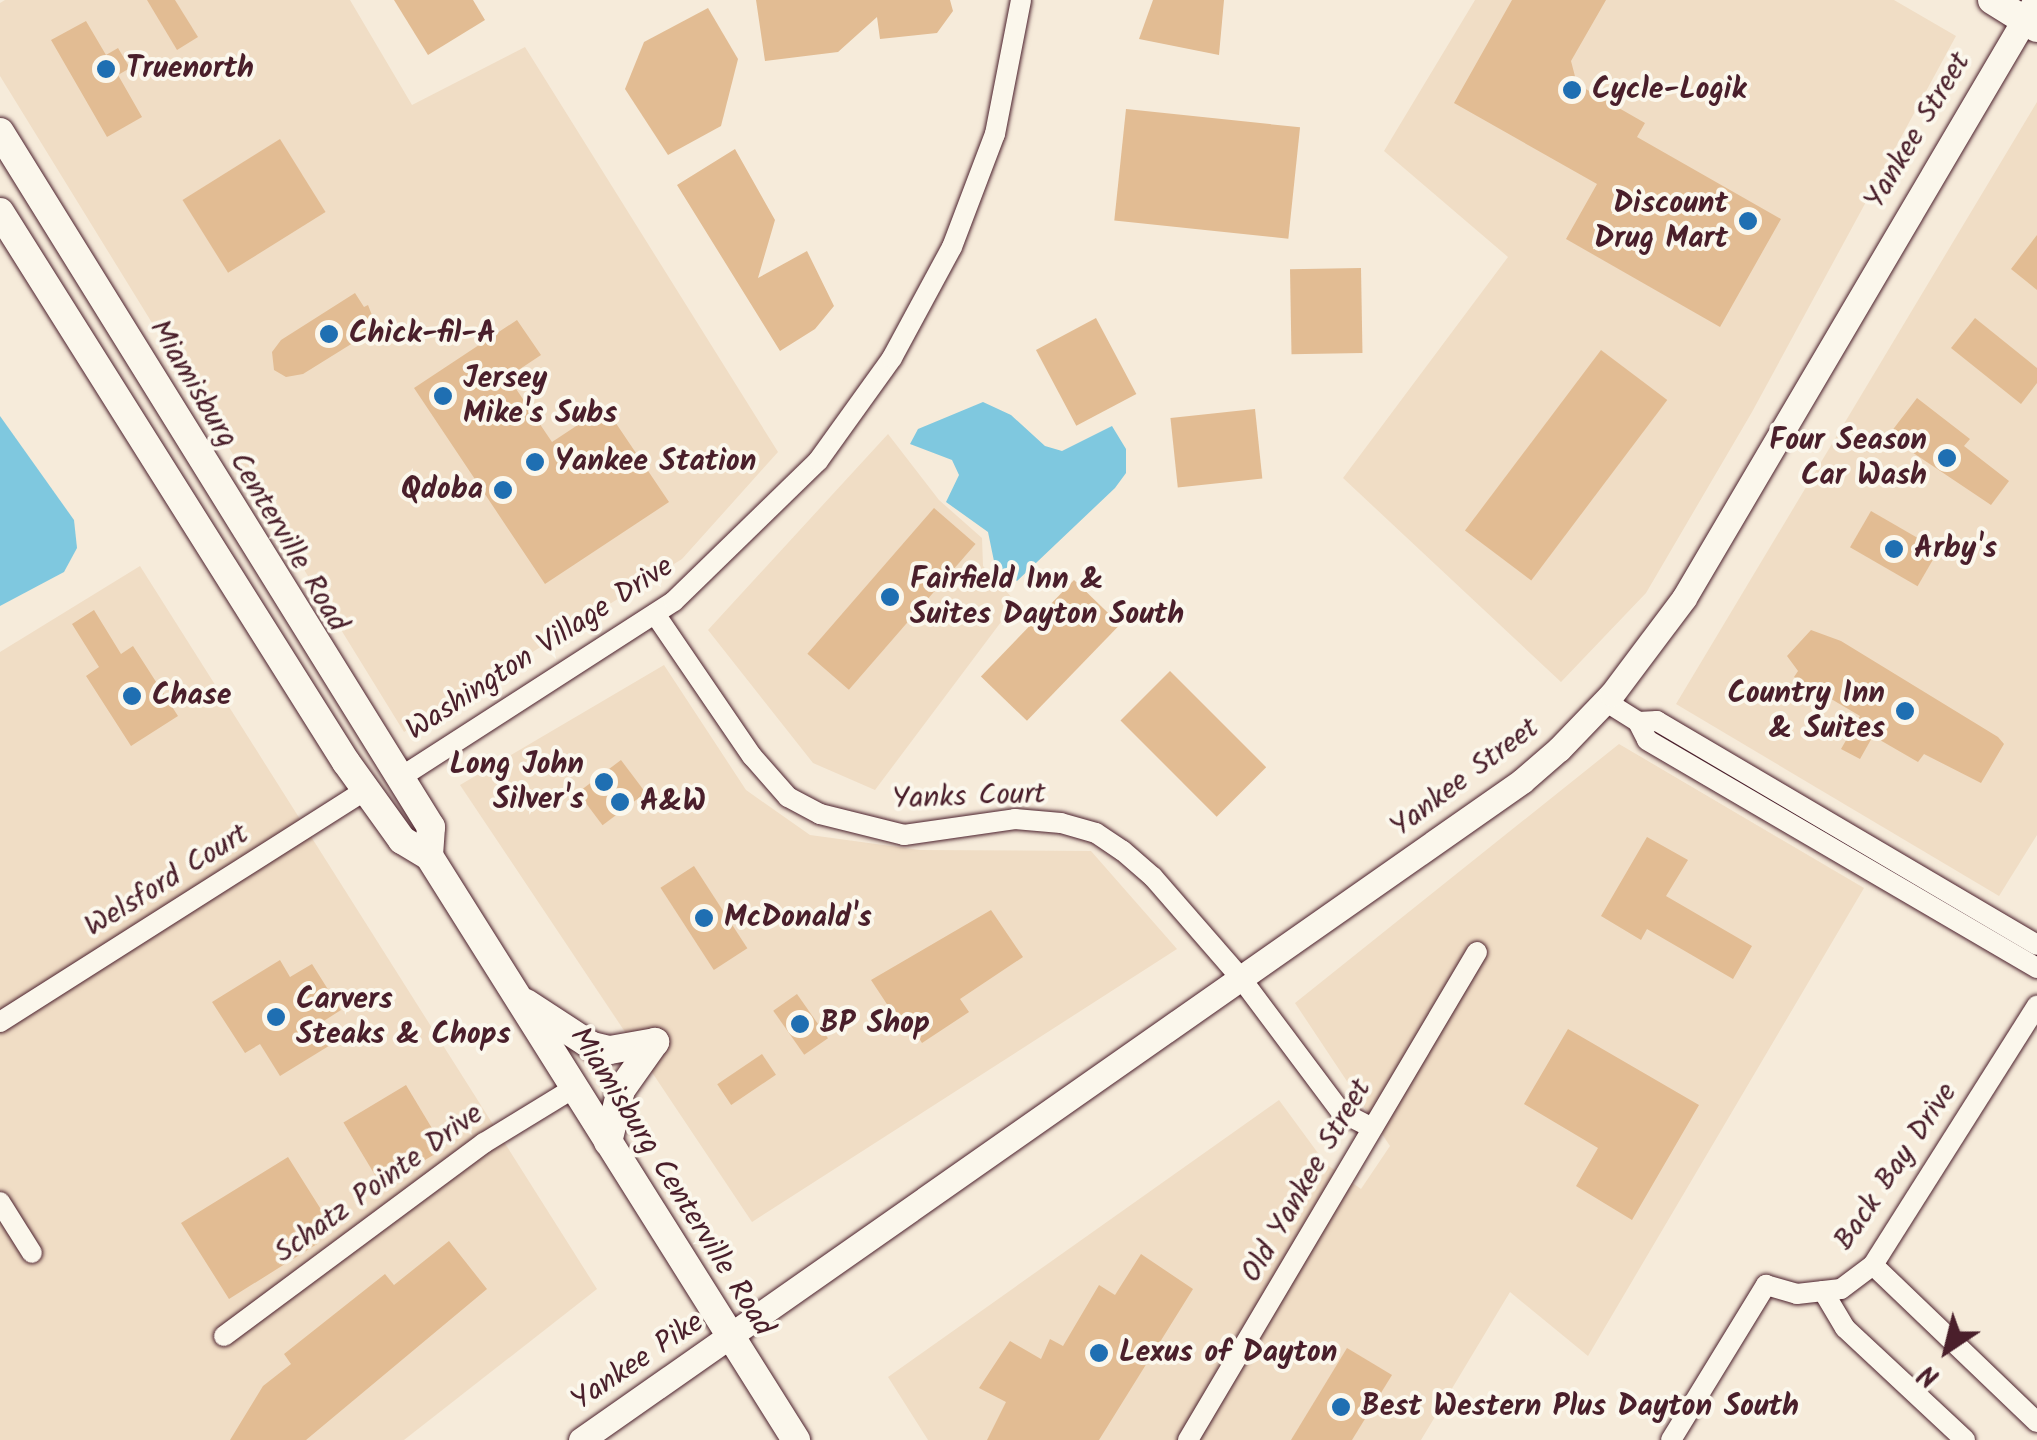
<!DOCTYPE html>
<style>
body{margin:0}
#map{position:relative;width:2037px;height:1440px;overflow:hidden;background:#f6ebda;font-family:Kalam,sans-serif}
div>[style]{position:absolute}
[style*='--x']{left:calc(var(--x)*1px);top:calc(var(--y)*1px);width:calc(var(--w)*1px);rotate:calc(var(--a)*1deg)}
.built>*{inset:0;background:#f0ddc5}
.water>*{inset:0;background:#7fc8df}
.building>*{inset:0;background:#e2bc93;transform-origin:0 0}
.roads{filter:drop-shadow(0 0 2px #4a1f2b) drop-shadow(0 0 2px #4a1f2b)}
.minor>*{height:20px;margin:-10px;padding:0 10px;transform-origin:10px;border-radius:10px;background:#fbf7ec}
.tertiary>*{height:25px;margin:-12.5px;padding:0 12.5px;transform-origin:12.5px;border-radius:12.5px;background:#fbf7ec}
.secondary>*{height:28px;margin:-14px;padding:0 14px;transform-origin:14px;border-radius:14px;background:#fbf7ec}
.dots>*{width:28px;height:28px;translate:-50% -50%;box-sizing:border-box;border:5px solid #fbf7ec;border-radius:50%}
span{translate:-50% -50%;white-space:nowrap;text-align:center;line-height:1.15;-webkit-text-stroke:8px #fbf7ec;paint-order:stroke}
.poi-label{font-size:30px;color:#4a1f2b;font-weight:700}
.left{translate:0 -50%;text-align:left}
.right{translate:-100% -50%;text-align:right}
.street-label{font-size:30px;color:#4a1f2b}
.north{position:absolute;left:1897px;top:1300px;width:100px;height:100px;-webkit-text-stroke:8px #fbf7ec;paint-order:stroke;rotate:215deg;font-size:28px;font-weight:700;line-height:40px;text-align:center;color:#4a1f2b}
.north::after{content:'';display:block;margin:auto;width:35px;height:45px;background:#4a1f2b;clip-path:polygon(50% 0,100% 100%,50% 72%,0 100%)}
</style>
<div id="map">
<div class="built">
<i style="clip-path:polygon(5px 0,350px 0,412px 105px,525px 47px,778px 452px,682px 559px,404px 732px,0 76px,0 3px)"></i>
<i style="clip-path:polygon(1475px 0,1894px 0,1956px 36px,1752px 412px,1646px 593px,1561px 682px,1343px 478px,1508px 257px,1384px 151px)"></i>
<i style="clip-path:polygon(2037px 102px,2037px 835px,1999px 896px,1676px 704px)"></i>
<i style="clip-path:polygon(888px 434px,939px 500px,982px 538px,983px 566px,1016px 602px,875px 790px,813px 763px,708px 630px)"></i>
<i style="clip-path:polygon(140px 566px,597px 1289px,404px 1440px,0 1440px,0 652px)"></i>
<i style="clip-path:polygon(664px 665px,746px 790px,810px 835px,920px 850px,1091px 851px,1177px 949px,752px 1222px,460px 785px)"></i>
<i style="clip-path:polygon(1619px 744px,1864px 888px,1588px 1356px,1510px 1292px,1421px 1440px,928px 1440px,888px 1377px,1279px 1100px,1326px 1164px,1361px 1189px,1390px 1146px,1295px 1003px)"></i>
</div>
<div class="water">
<i style="clip-path:polygon(983px 402px,1011px 415px,1045px 446px,1062px 451px,1112px 426px,1126px 449px,1126px 473px,1115px 488px,1017px 581px,995px 566px,988px 532px,946px 502px,959px 475px,952px 460px,910px 444px,918px 429px)"></i>
<i style="clip-path:polygon(0 416px,74px 520px,77px 548px,64px 572px,0 606px)"></i>
</div>
<div class="building">
<i style="clip-path:polygon(147px 0,175px 0,198px 37px,177px 50px)"></i>
<i style="clip-path:polygon(394px 0,473px 0,485px 20px,428px 55px)"></i>
<i style="clip-path:polygon(756px 0,950px 0,953px 11px,937px 33px,880px 39px,877px 17px,838px 52px,765px 61px)"></i>
<i style="clip-path:polygon(1153px 0,1224px 0,1219px 55px,1139px 39px)"></i>
<i style="clip-path:polygon(1512px 0,1606px 0,1571px 61px,1577px 84px,1645px 123px,1637px 137px,1781px 219px,1720px 327px,1566px 239px,1597px 184px,1454px 103px)"></i>
<i style="clip-path:polygon(708px 8px,738px 59px,721px 126px,668px 155px,625px 89px,644px 42px)"></i>
<i style="clip-path:polygon(86px 21px,106px 55px,118px 48px,130px 68px,118px 75px,142px 117px,107px 137px,51px 40px)"></i>
<i style="left:1126px;top:109px;width:175px;height:112px;rotate:6deg"></i>
<i style="left:280px;top:139px;width:86px;height:115px;rotate:58deg"></i>
<i style="clip-path:polygon(735px 149px,775px 220px,758px 278px,807px 251px,834px 306px,815px 329px,780px 351px,677px 185px)"></i>
<i style="clip-path:polygon(2037px 235px,2037px 290px,2011px 269px)"></i>
<i style="left:1361px;top:268px;width:85px;height:71px;rotate:89deg"></i>
<i style="clip-path:polygon(355px 293px,364px 307px,368px 305px,377px 328px,303px 374px,286px 377px,274px 370px,272px 352px,281px 340px)"></i>
<i style="left:1096px;top:318px;width:86px;height:68px;rotate:62deg"></i>
<i style="clip-path:polygon(1975px 318px,2037px 368px,2037px 383px,2021px 404px,1951px 348px)"></i>
<i style="clip-path:polygon(517px 320px,541px 355px,508px 377px,552px 442px,605px 407px,669px 502px,545px 584px,414px 388px)"></i>
<i style="left:1601px;top:350px;width:83px;height:226px;rotate:37deg"></i>
<i style="clip-path:polygon(1917px 398px,1970px 439px,1964px 446px,2009px 481px,1991px 505px,1888px 436px)"></i>
<i style="left:1255px;top:409px;width:70px;height:85px;rotate:84deg"></i>
<i style="left:934px;top:508px;width:55px;height:193px;rotate:41deg"></i>
<i style="left:1871px;top:511px;width:78px;height:42px;rotate:30deg"></i>
<i style="left:1074px;top:580px;width:64px;height:134px;rotate:44deg"></i>
<i style="clip-path:polygon(94px 610px,121px 654px,133px 646px,178px 716px,131px 746px,86px 676px,99px 667px,72px 624px)"></i>
<i style="clip-path:polygon(1811px 630px,1841px 641px,1998px 737px,2004px 744px,1981px 783px,1924px 754px,1918px 762px,1873px 736px,1860px 759px,1841px 749px,1860px 716px,1794px 677px,1798px 671px,1787px 656px)"></i>
<i style="left:1170px;top:671px;width:136px;height:70px;rotate:45deg"></i>
<i style="left:621px;top:760px;width:41px;height:54px;rotate:53deg"></i>
<i style="clip-path:polygon(1647px 837px,1688px 860px,1666px 896px,1752px 946px,1733px 979px,1647px 929px,1641px 940px,1601px 916px)"></i>
<i style="left:694px;top:866px;width:98px;height:40px;rotate:57deg"></i>
<i style="clip-path:polygon(991px 910px,1023px 957px,960px 999px,969px 1012px,922px 1043px,913px 1029px,906px 1033px,871px 980px)"></i>
<i style="clip-path:polygon(280px 960px,290px 977px,312px 964px,341px 1010px,319px 1024px,332px 1044px,280px 1076px,260px 1044px,245px 1053px,212px 1002px)"></i>
<i style="left:797px;top:994px;width:54px;height:29px;rotate:55deg"></i>
<i style="clip-path:polygon(1568px 1029px,1699px 1105px,1632px 1220px,1576px 1186px,1598px 1148px,1524px 1104px)"></i>
<i style="left:762px;top:1054px;width:25px;height:54px;rotate:56deg"></i>
<i style="left:406px;top:1085px;width:74px;height:73px;rotate:59deg"></i>
<i style="clip-path:polygon(288px 1157px,327px 1219px,308px 1230px,317px 1244px,229px 1299px,181px 1223px)"></i>
<i style="clip-path:polygon(449px 1241px,487px 1289px,306px 1440px,230px 1440px,263px 1386px,291px 1364px,284px 1354px,385px 1274px,394px 1285px)"></i>
<i style="clip-path:polygon(1141px 1254px,1193px 1289px,1099px 1440px,987px 1440px,1006px 1402px,979px 1388px,1010px 1341px,1041px 1359px,1050px 1339px,1063px 1346px,1099px 1285px,1115px 1295px)"></i>
<i style="clip-path:polygon(1347px 1348px,1392px 1375px,1352px 1440px,1291px 1440px)"></i>
</div>
<div class="roads">
<div class="minor">
<i style="--x:655;--y:614;--w:172;--a:55.7"></i>
<i style="--x:752;--y:756;--w:55;--a:48.7"></i>
<i style="--x:788;--y:797;--w:36;--a:28"></i>
<i style="--x:820;--y:814;--w:87;--a:14"></i>
<i style="--x:904;--y:835;--w:112;--a:-8.2"></i>
<i style="--x:1015;--y:819;--w:46;--a:5"></i>
<i style="--x:1061;--y:823;--w:36;--a:16"></i>
<i style="--x:1096;--y:833;--w:32;--a:34"></i>
<i style="--x:1123;--y:851;--w:40;--a:41"></i>
<i style="--x:1153;--y:877;--w:133;--a:49"></i>
<i style="--x:1240;--y:977;--w:169;--a:53.2"></i>
<i style="--x:1341;--y:1112;--w:35;--a:27"></i>
<i style="--x:1605;--y:701;--w:39;--a:32"></i>
<i style="--x:1638;--y:722;--w:20;--a:63"></i>
<i style="--x:1647;--y:740;--w:452;--a:30.3"></i>
<i style="--x:1638;--y:722;--w:19;--a:-3"></i>
<i style="--x:1657;--y:721;--w:441;--a:30.5"></i>
<i style="--x:398;--y:779;--w:328;--a:-32.8"></i>
<i style="--x:674;--y:601;--w:201;--a:-44.2"></i>
<i style="--x:818;--y:461;--w:127;--a:-54.3"></i>
<i style="--x:892;--y:358;--w:126;--a:-61.6"></i>
<i style="--x:952;--y:247;--w:121;--a:-69.2"></i>
<i style="--x:995;--y:134;--w:136;--a:-79"></i>
<i style="--x:0;--y:1022;--w:433;--a:-32.4"></i>
<i style="--x:0;--y:1202;--w:60;--a:57.9"></i>
<i style="--x:1873;--y:1265;--w:227;--a:43.8"></i>
<i style="--x:1823;--y:1291;--w:43;--a:59.3"></i>
<i style="--x:1845;--y:1328;--w:164;--a:43"></i>
<i style="--x:224;--y:1336;--w:324;--a:-36.6"></i>
<i style="--x:484;--y:1143;--w:105;--a:-31.4"></i>
<i style="--x:1188;--y:1440;--w:567;--a:-59.37"></i>
<i style="--x:1671;--y:1440;--w:182;--a:-58.5"></i>
<i style="--x:1766;--y:1285;--w:32;--a:16"></i>
<i style="--x:1797;--y:1294;--w:44;--a:-6.5"></i>
<i style="--x:1841;--y:1289;--w:40;--a:-37"></i>
<i style="--x:1873;--y:1265;--w:307;--a:-57.7"></i>
</div>
<div class="tertiary">
<i style="--x:581;--y:1440;--w:1149;--a:-35"></i>
<i style="--x:1522;--y:781;--w:49;--a:-40.9"></i>
<i style="--x:1559;--y:749;--w:76;--a:-46.1"></i>
<i style="--x:1612;--y:694;--w:120;--a:-53.1"></i>
<i style="--x:1684;--y:598;--w:694;--a:-59.52"></i>
</div>
<div class="secondary">
<i style="--x:1992;--y:0;--w:53;--a:31.9"></i>
<i style="--x:0;--y:132;--w:818;--a:58.2"></i>
<i style="--x:431;--y:827;--w:29;--a:94"></i>
<i style="--x:0;--y:212;--w:650;--a:57.83"></i>
<i style="--x:346;--y:762;--w:96;--a:54.3"></i>
<i style="--x:402;--y:840;--w:31;--a:31"></i>
<i style="--x:429;--y:856;--w:690;--a:57.85"></i>
<i style="--x:526;--y:1003;--w:79;--a:33.1"></i>
<i style="--x:592;--y:1046;--w:18;--a:13"></i>
<i style="--x:610;--y:1050;--w:46;--a:-10.1"></i>
<i style="--x:608;--y:1142;--w:54;--a:-76"></i>
<i style="--x:621;--y:1090;--w:59;--a:-54.7"></i>
</div>
</div>
<div class="dots">
<i style="left:106px;top:69px;background:#1f6fb2"></i>
<i style="left:1572px;top:90px;background:#1f6fb2"></i>
<i style="left:1748px;top:221px;background:#1f6fb2"></i>
<i style="left:329px;top:334px;background:#1f6fb2"></i>
<i style="left:443px;top:396px;background:#1f6fb2"></i>
<i style="left:1947px;top:458px;background:#1f6fb2"></i>
<i style="left:535px;top:462px;background:#1f6fb2"></i>
<i style="left:503px;top:490px;background:#1f6fb2"></i>
<i style="left:1894px;top:549px;background:#1f6fb2"></i>
<i style="left:890px;top:597px;background:#1f6fb2"></i>
<i style="left:132px;top:696px;background:#1f6fb2"></i>
<i style="left:1905px;top:711px;background:#1f6fb2"></i>
<i style="left:604px;top:782px;background:#1f6fb2"></i>
<i style="left:620px;top:802px;background:#1f6fb2"></i>
<i style="left:704px;top:918px;background:#1f6fb2"></i>
<i style="left:276px;top:1017px;background:#1f6fb2"></i>
<i style="left:800px;top:1024px;background:#1f6fb2"></i>
<i style="left:1099px;top:1353px;background:#1f6fb2"></i>
<i style="left:1341px;top:1407px;background:#1f6fb2"></i>
</div>
<div class="poi-label">
<span class="left" style="left:126px;top:69px">Truenorth</span>
<span class="left" style="left:1592px;top:90px">Cycle-Logik</span>
<span class="right" style="left:1728px;top:221px">Discount<br>Drug Mart</span>
<span class="left" style="left:349px;top:334px">Chick-fil-A</span>
<span class="left" style="left:463px;top:396px">Jersey<br>Mike's Subs</span>
<span class="right" style="left:1927px;top:458px">Four Season<br>Car Wash</span>
<span class="left" style="left:555px;top:462px">Yankee Station</span>
<span class="right" style="left:483px;top:490px">Qdoba</span>
<span class="left" style="left:1914px;top:549px">Arby's</span>
<span class="left" style="left:910px;top:597px">Fairfield Inn &amp;<br>Suites Dayton South</span>
<span class="right" style="left:1885px;top:711px">Country Inn<br>&amp; Suites</span>
<span class="left" style="left:152px;top:696px">Chase</span>
<span class="right" style="left:584px;top:782px">Long John<br>Silver's</span>
<span class="left" style="left:640px;top:802px">A&amp;W</span>
<span class="left" style="left:724px;top:918px">McDonald's</span>
<span class="left" style="left:296px;top:1017px">Carvers<br>Steaks &amp; Chops</span>
<span class="left" style="left:820px;top:1024px">BP Shop</span>
<span class="left" style="left:1119px;top:1353px">Lexus of Dayton</span>
<span class="left" style="left:1361px;top:1407px">Best Western Plus Dayton South</span>
</div>
<div class="street-label">
<span style="left:1918px;top:131px;rotate:-59deg">Yankee Street</span>
<span style="left:248px;top:476px;rotate:59deg">Miamisburg Centerville Road</span>
<span style="left:540px;top:649px;rotate:-33deg">Washington Village Drive</span>
<span style="left:1465px;top:778px;rotate:-37deg">Yankee Street</span>
<span style="left:969px;top:797px;rotate:-2deg">Yanks Court</span>
<span style="left:167px;top:881px;rotate:-32deg">Welsford Court</span>
<span style="left:1896px;top:1167px;rotate:-56deg">Back Bay Drive</span>
<span style="left:1307px;top:1181px;rotate:-60deg">Old Yankee Street</span>
<span style="left:671px;top:1182px;rotate:58deg">Miamisburg Centerville Road</span>
<span style="left:379px;top:1184px;rotate:-36deg">Schatz Pointe Drive</span>
<span style="left:638px;top:1362px;rotate:-34deg">Yankee Pike</span>
</div>
<div class="north">N</div>
</div>
